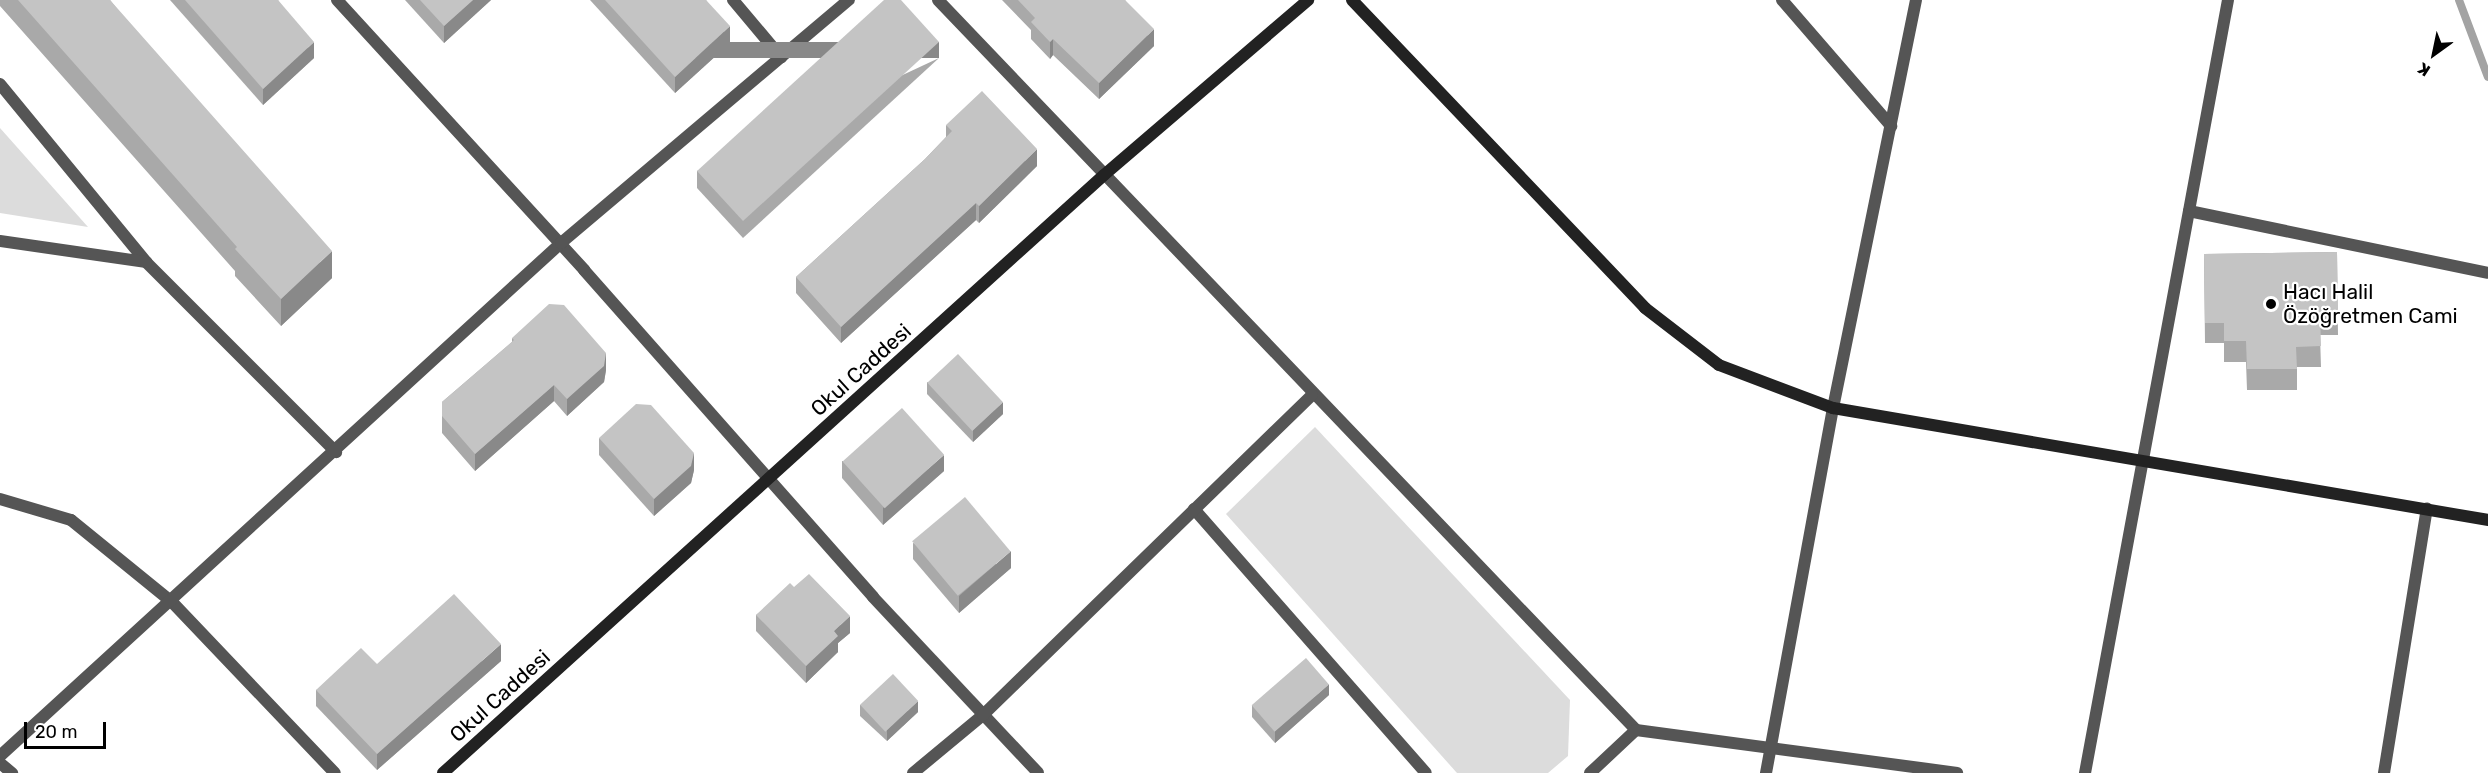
<!DOCTYPE html>
<meta charset="utf-8">
<style>
body{margin:0}
#map{position:relative;width:2488px;height:773px;overflow:hidden;background:#fff;font-family:Rubik,sans-serif}
div>[style]{position:absolute}
[style*='--x']{left:calc(var(--x)*1px);top:calc(var(--y)*1px);width:calc(var(--w)*1px);rotate:calc(var(--a)*1deg)}
.green>*{inset:0;background:#dcdcdc}
.stream>*{height:8px;margin:-4px;padding:0 4px;transform-origin:4px;border-radius:4px;background:#a3a3a3}
.street>*{height:12px;margin:-6px;padding:0 6px;transform-origin:6px;border-radius:6px;background:#555}
.secondary>*{height:12px;margin:-6px;padding:0 6px;transform-origin:6px;border-radius:6px;background:#222}
.wall>*{inset:0;background:#a9a9a9}
.shaded-wall>*{inset:0;background:#898989;transform-origin:0 0}
.building>*{inset:0;background:#c4c4c4;transform-origin:0 0}
.dots>*{width:16px;height:16px;translate:-50% -50%;box-sizing:border-box;border:3px solid #fff;border-radius:50%}
span{translate:-50% -50%;white-space:nowrap;text-align:center;line-height:1.15;-webkit-text-stroke:4.5px #fff;paint-order:stroke}
.poi-label{font-size:21px;color:#000}
.left{translate:0 -50%;text-align:left}
.street-label{font-size:21px;color:#000}
.north{position:absolute;left:2404px;top:24px;width:60px;height:60px;-webkit-text-stroke:4px #fff;paint-order:stroke;rotate:213deg;font-size:16px;font-weight:700;line-height:24px;text-align:center;color:#000}
.north::after{content:'';display:block;margin:auto;width:21px;height:27px;background:#000;clip-path:polygon(50% 0,100% 100%,50% 72%,0 100%)}
.scale{position:absolute;left:24px;top:722px;width:82px;height:27px;box-sizing:border-box;border:3px solid #000;border-top:0;padding-left:8px;font-size:18px;line-height:21px;white-space:nowrap;color:#000;-webkit-text-stroke:4px #fff;paint-order:stroke}
</style>
<div id="map">
<div class="green">
<i style="clip-path:polygon(0 128px,88px 227px,0 213px)"></i>
<i style="clip-path:polygon(1315px 427px,1570px 700px,1568px 756px,1548px 773px,1457px 773px,1226px 514px)"></i>
</div>
<div class="stream">
<i style="--x:2459;--y:0;--w:82;--a:69.4"></i>
</div>
<div class="street">
<i style="--x:337;--y:0;--w:366;--a:47.5"></i>
<i style="--x:584;--y:270;--w:436;--a:48.5"></i>
<i style="--x:873;--y:597;--w:241;--a:46.8"></i>
<i style="--x:733;--y:0;--w:75;--a:49.9"></i>
<i style="--x:938;--y:0;--w:1010;--a:46.28"></i>
<i style="--x:1636;--y:730;--w:324;--a:7.6"></i>
<i style="--x:1782;--y:0;--w:167;--a:49.1"></i>
<i style="--x:0;--y:84;--w:230;--a:50.6"></i>
<i style="--x:146;--y:262;--w:269;--a:45"></i>
<i style="--x:2189;--y:211;--w:305;--a:11.7"></i>
<i style="--x:0;--y:241;--w:148;--a:8.2"></i>
<i style="--x:0;--y:499;--w:74;--a:16.5"></i>
<i style="--x:71;--y:520;--w:130;--a:39.1"></i>
<i style="--x:172;--y:602;--w:236;--a:46.4"></i>
<i style="--x:1194;--y:509;--w:351;--a:48.7"></i>
<i style="--x:0;--y:756;--w:760;--a:-42.44"></i>
<i style="--x:561;--y:243;--w:377;--a:-40.2"></i>
<i style="--x:0;--y:763;--w:16;--a:40"></i>
<i style="--x:913;--y:773;--w:91;--a:-39.6"></i>
<i style="--x:983;--y:715;--w:459;--a:-44.2"></i>
<i style="--x:1590;--y:773;--w:63;--a:-43.1"></i>
<i style="--x:1766;--y:773;--w:371;--a:-79.6"></i>
<i style="--x:1833;--y:408;--w:416;--a:-78.5"></i>
<i style="--x:2085;--y:773;--w:786;--a:-79.52"></i>
<i style="--x:2384;--y:773;--w:268;--a:-80.8"></i>
</div>
<div class="secondary">
<i style="--x:1352;--y:0;--w:425;--a:46.4"></i>
<i style="--x:1645;--y:308;--w:93;--a:37.6"></i>
<i style="--x:1719;--y:365;--w:122;--a:20.7"></i>
<i style="--x:1833;--y:408;--w:665;--a:9.7"></i>
<i style="--x:443;--y:773;--w:891;--a:-42.14"></i>
<i style="--x:1104;--y:175;--w:269;--a:-40.6"></i>
</div>
<div class="wall">
<i style="clip-path:polygon(0 0,110px 0,332px 278px,281px 326px,235px 276px,235px 271px,0 6px)"></i>
<i style="clip-path:polygon(170px 0,278px 0,314px 58px,263px 105px)"></i>
<i style="clip-path:polygon(405px 0,491px 0,444px 43px)"></i>
<i style="clip-path:polygon(590px 0,706px 0,730px 43px,675px 93px)"></i>
<i style="clip-path:polygon(1002px 0,1125px 0,1154px 46px,1099px 99px,1053px 55px,1050px 59px,1031px 39px,1031px 30px)"></i>
<i style="clip-path:polygon(939px 58px,743px 238px,697px 188px,697px 171px)"></i>
<i style="clip-path:polygon(946px 125px,1037px 166px,979px 223px,976px 220px,841px 343px,796px 293px,796px 277px,925px 159px,946px 137px)"></i>
<i style="clip-path:polygon(2337px 252px,2338px 335px,2320px 335px,2321px 367px,2297px 367px,2297px 390px,2247px 390px,2246px 362px,2224px 362px,2224px 343px,2205px 343px,2204px 254px)"></i>
<i style="clip-path:polygon(512px 338px,606px 370px,604px 382px,567px 416px,554px 401px,475px 471px,442px 433px,442px 402px,512px 342px)"></i>
<i style="clip-path:polygon(927px 382px,1003px 414px,973px 442px,927px 394px)"></i>
<i style="clip-path:polygon(599px 438px,694px 470px,691px 483px,654px 516px,599px 455px)"></i>
<i style="clip-path:polygon(842px 461px,944px 471px,883px 525px,842px 478px)"></i>
<i style="clip-path:polygon(913px 543px,1011px 568px,959px 613px,913px 559px)"></i>
<i style="clip-path:polygon(794px 587px,850px 633px,838px 643px,838px 652px,806px 683px,756px 631px,756px 615px)"></i>
<i style="clip-path:polygon(501px 661px,377px 770px,316px 706px,316px 690px,377px 664px)"></i>
<i style="clip-path:polygon(1329px 695px,1275px 743px,1252px 717px,1252px 705px)"></i>
<i style="clip-path:polygon(860px 705px,918px 712px,887px 741px,860px 716px)"></i>
</div>
<div class="shaded-wall">
<i style="clip-path:polygon(473px 0,491px 0,444px 43px,444px 26px)"></i>
<i style="clip-path:polygon(730px 26px,730px 43px,675px 93px,675px 77px)"></i>
<i style="clip-path:polygon(1154px 29px,1154px 46px,1099px 99px,1099px 83px)"></i>
<i style="clip-path:polygon(1053px 39px,1053px 55px,1050px 59px,1050px 42px)"></i>
<i style="clip-path:polygon(314px 42px,314px 58px,263px 105px,263px 89px)"></i>
<i style="left:939px;top:42px;width:16px;height:265px;rotate:90deg"></i>
<i style="clip-path:polygon(1037px 149px,1037px 166px,979px 223px,979px 206px)"></i>
<i style="clip-path:polygon(976px 203px,976px 220px,841px 343px,841px 327px)"></i>
<i style="clip-path:polygon(332px 251px,332px 278px,281px 326px,281px 299px)"></i>
<i style="clip-path:polygon(606px 353px,606px 370px,604px 382px,567px 416px,567px 399px)"></i>
<i style="clip-path:polygon(554px 385px,554px 401px,475px 471px,475px 454px)"></i>
<i style="clip-path:polygon(1003px 402px,1003px 414px,973px 442px,973px 430px)"></i>
<i style="clip-path:polygon(694px 453px,694px 470px,691px 483px,654px 516px,654px 499px)"></i>
<i style="clip-path:polygon(944px 455px,944px 471px,883px 525px,883px 508px)"></i>
<i style="clip-path:polygon(1011px 551px,1011px 568px,959px 613px,959px 596px)"></i>
<i style="clip-path:polygon(850px 616px,850px 633px,838px 643px,838px 652px,806px 683px,806px 666px,834px 631px)"></i>
<i style="clip-path:polygon(501px 644px,501px 661px,377px 770px,377px 754px)"></i>
<i style="clip-path:polygon(1329px 684px,1329px 695px,1275px 743px,1275px 731px)"></i>
<i style="clip-path:polygon(918px 701px,918px 712px,887px 741px,887px 730px)"></i>
</div>
<div class="building">
<i style="clip-path:polygon(18px 0,110px 0,332px 251px,281px 299px,235px 249px,237px 247px)"></i>
<i style="clip-path:polygon(185px 0,278px 0,314px 42px,263px 89px)"></i>
<i style="clip-path:polygon(420px 0,473px 0,444px 26px)"></i>
<i style="clip-path:polygon(605px 0,706px 0,730px 26px,675px 77px)"></i>
<i style="clip-path:polygon(884px 0,901px 0,939px 42px,743px 221px,697px 171px)"></i>
<i style="clip-path:polygon(1018px 0,1125px 0,1154px 29px,1099px 83px,1053px 39px,1050px 42px,1031px 22px,1035px 18px)"></i>
<i style="clip-path:polygon(982px 91px,1037px 149px,979px 206px,976px 203px,841px 327px,796px 277px,925px 159px,952px 131px,946px 125px)"></i>
<i style="clip-path:polygon(2337px 252px,2338px 314px,2320px 314px,2321px 346px,2296px 347px,2297px 369px,2247px 369px,2246px 341px,2224px 341px,2224px 323px,2205px 323px,2204px 254px)"></i>
<i style="clip-path:polygon(549px 304px,564px 305px,606px 353px,604px 366px,567px 399px,554px 385px,475px 454px,442px 416px,442px 402px,514px 340px,512px 338px)"></i>
<i style="left:958px;top:354px;width:66px;height:42px;rotate:47deg"></i>
<i style="clip-path:polygon(636px 404px,651px 405px,694px 453px,691px 466px,654px 499px,599px 438px)"></i>
<i style="left:902px;top:408px;width:63px;height:80px;rotate:48deg"></i>
<i style="left:965px;top:497px;width:71px;height:69px;rotate:50deg"></i>
<i style="clip-path:polygon(809px 574px,850px 616px,834px 631px,838px 636px,806px 666px,756px 615px,790px 583px,794px 587px)"></i>
<i style="clip-path:polygon(454px 594px,501px 644px,377px 754px,316px 690px,361px 648px,377px 664px)"></i>
<i style="left:1306px;top:658px;width:35px;height:72px;rotate:49deg"></i>
<i style="left:893px;top:674px;width:37px;height:45px;rotate:47deg"></i>
</div>
<div class="dots">
<i style="left:2271px;top:304px;background:#000"></i>
</div>
<div class="poi-label">
<span class="left" style="left:2283px;top:304px">Hacı Halil<br>Özöğretmen Cami</span>
</div>
<div class="street-label">
<span style="left:861px;top:370px;rotate:-42deg">Okul Caddesi</span>
<span style="left:500px;top:696px;rotate:-42deg">Okul Caddesi</span>
</div>
<div class="north">K</div>
<div class="scale">20 m</div>
</div>
